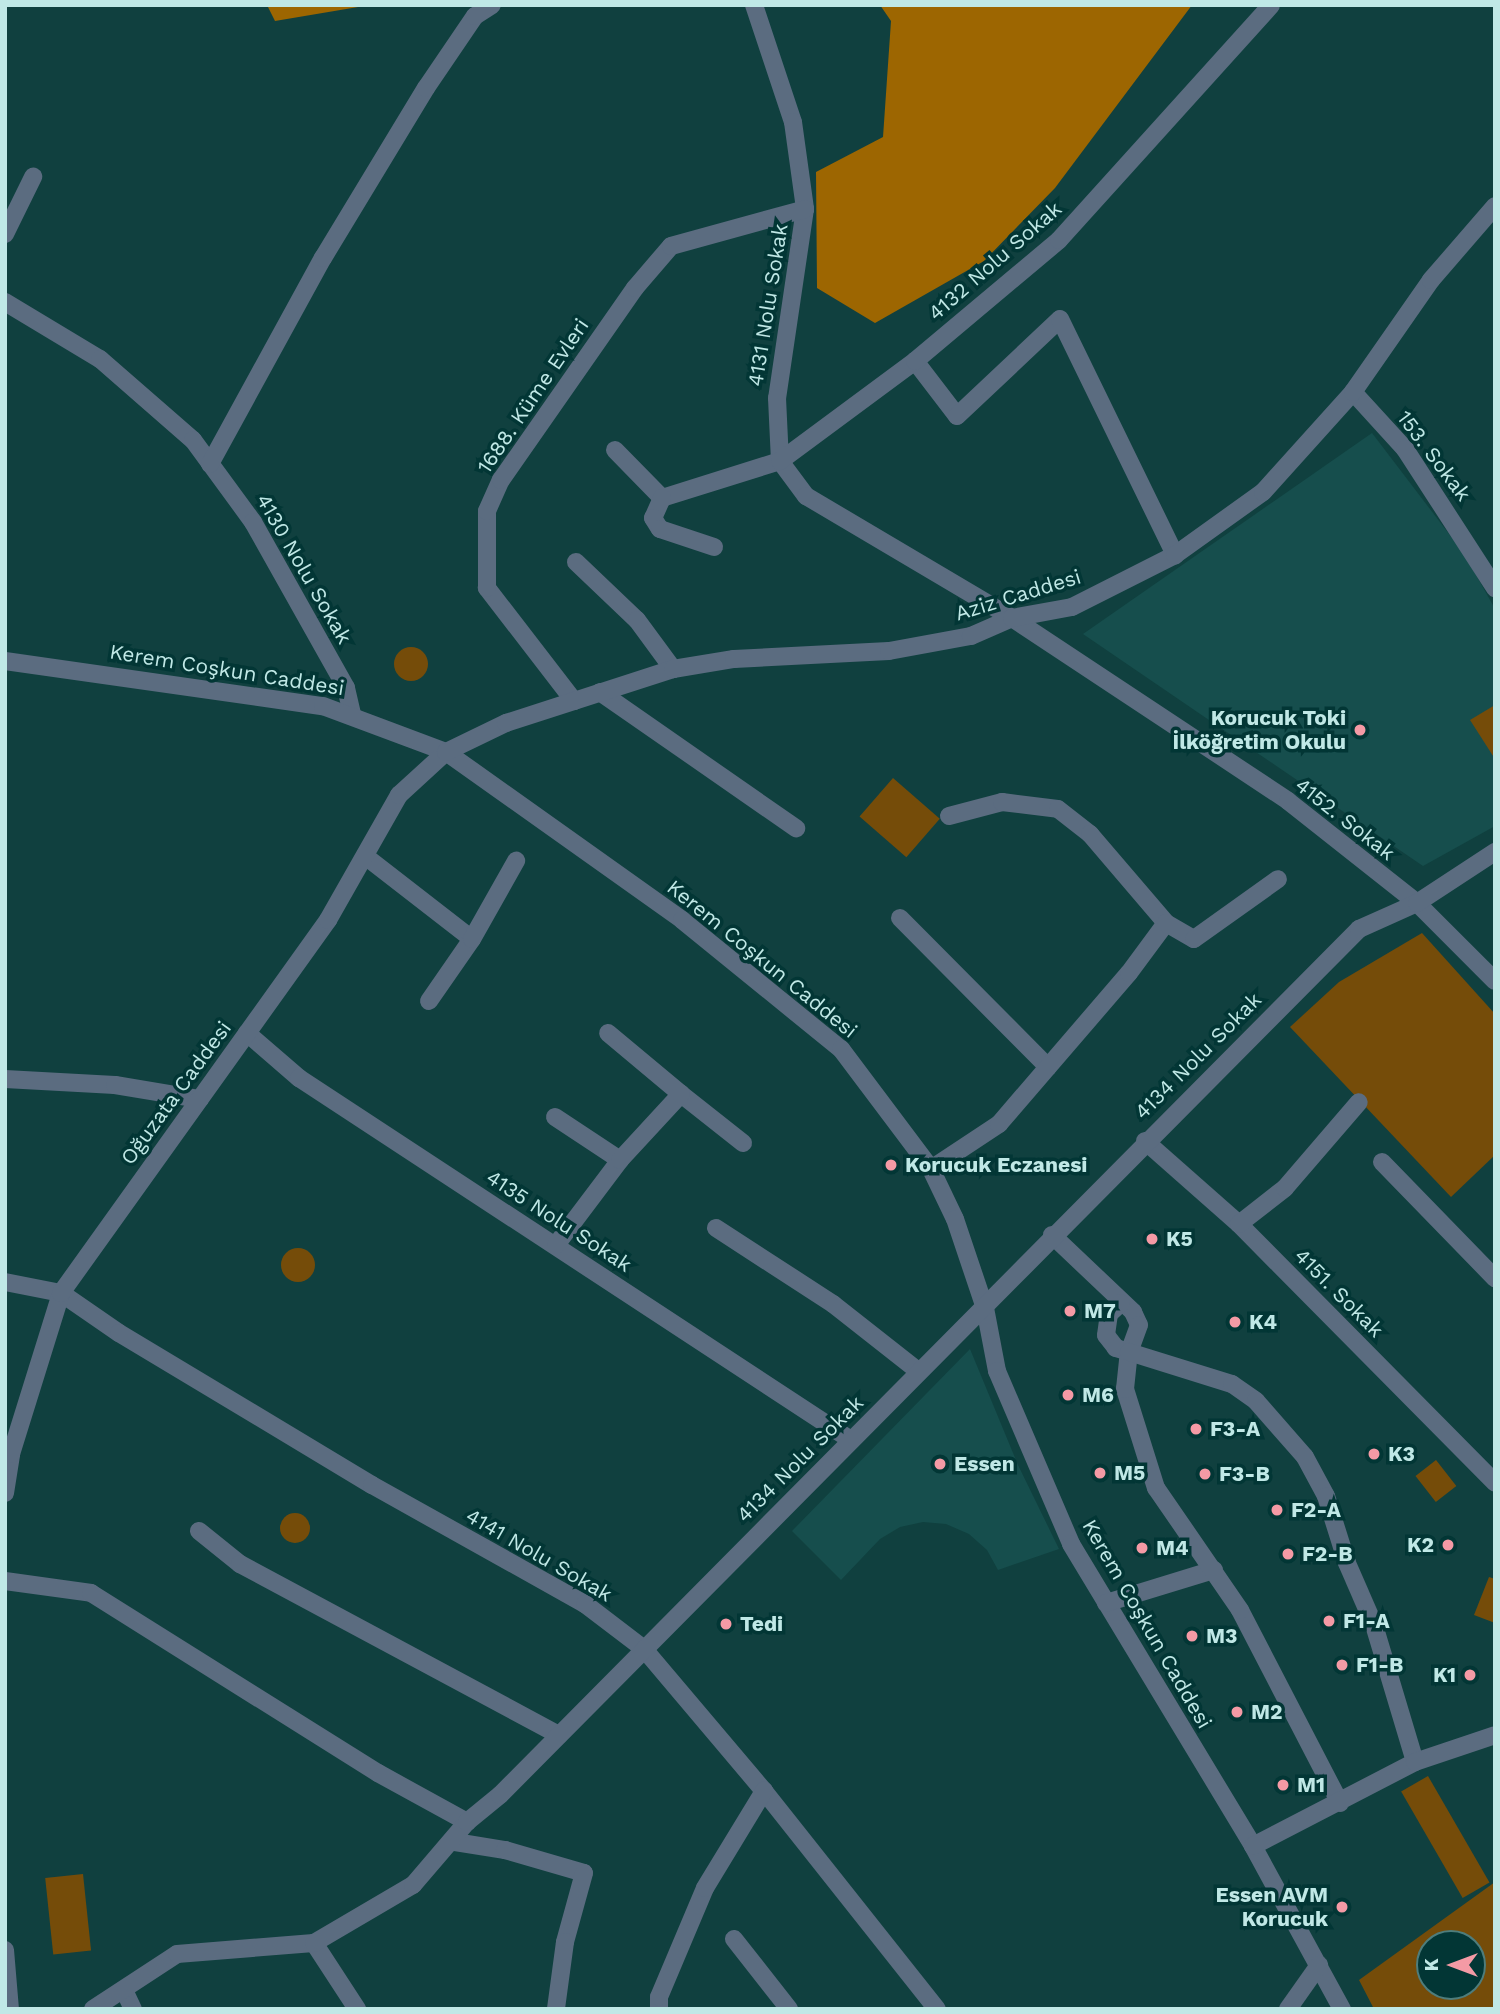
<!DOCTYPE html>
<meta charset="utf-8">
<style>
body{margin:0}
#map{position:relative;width:1500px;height:2014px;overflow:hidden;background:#10403f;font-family:"Work Sans",sans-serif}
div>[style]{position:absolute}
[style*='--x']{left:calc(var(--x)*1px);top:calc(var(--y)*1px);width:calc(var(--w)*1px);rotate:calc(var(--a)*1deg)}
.built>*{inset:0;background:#164e4d}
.green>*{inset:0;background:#754c09;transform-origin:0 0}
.round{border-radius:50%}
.forest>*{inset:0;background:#9d6601}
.minor>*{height:18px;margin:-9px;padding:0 9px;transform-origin:9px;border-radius:9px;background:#5b6c80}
.dots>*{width:19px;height:19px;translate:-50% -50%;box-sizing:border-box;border:4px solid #023635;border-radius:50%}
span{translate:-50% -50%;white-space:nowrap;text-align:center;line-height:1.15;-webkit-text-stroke:7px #023635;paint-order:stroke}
.street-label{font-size:21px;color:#c0e8e6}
.poi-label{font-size:21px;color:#c0e8e6;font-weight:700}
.right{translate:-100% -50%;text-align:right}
.left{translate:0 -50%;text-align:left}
.frame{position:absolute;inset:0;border:7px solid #c0e8e6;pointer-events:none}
.north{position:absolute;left:1416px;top:1930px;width:70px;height:70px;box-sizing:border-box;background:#023635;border:2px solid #4e7d7c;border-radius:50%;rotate:270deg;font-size:19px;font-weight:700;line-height:28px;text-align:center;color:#c0e8e6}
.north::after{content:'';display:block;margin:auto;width:24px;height:32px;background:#f49aa5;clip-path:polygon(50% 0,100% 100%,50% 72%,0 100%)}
</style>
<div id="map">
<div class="built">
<i style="clip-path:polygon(1372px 433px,1465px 555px,1495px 609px,1495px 826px,1423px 866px,1083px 634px)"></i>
<i style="clip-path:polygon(970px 1349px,1018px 1465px,1059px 1549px,998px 1570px,987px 1550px,969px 1534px,946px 1524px,923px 1522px,900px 1527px,880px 1539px,841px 1580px,792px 1531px)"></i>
</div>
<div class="green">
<i class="round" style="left:394px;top:647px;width:34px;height:34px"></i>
<i style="clip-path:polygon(1495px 705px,1495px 759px,1470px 720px)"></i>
<i style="left:893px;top:778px;width:62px;height:51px;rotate:41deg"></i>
<i style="clip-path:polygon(1422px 933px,1495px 1014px,1495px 1155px,1451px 1197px,1290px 1027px,1339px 982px)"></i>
<i class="round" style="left:281px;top:1248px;width:34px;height:34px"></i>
<i style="left:1436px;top:1460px;width:33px;height:26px;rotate:52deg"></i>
<i class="round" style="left:280px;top:1513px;width:30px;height:30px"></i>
<i style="clip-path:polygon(1489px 1577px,1495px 1579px,1495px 1623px,1474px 1615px)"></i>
<i style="left:1428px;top:1776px;width:123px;height:31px;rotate:60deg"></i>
<i style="left:83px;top:1874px;width:77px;height:38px;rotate:84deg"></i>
<i style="clip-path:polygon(evenodd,1495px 1882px,1495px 2009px,1374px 2009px,1359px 1980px,1495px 1882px,1472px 1944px,1472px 1986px,1430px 1986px,1430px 1944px,1472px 1944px)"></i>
</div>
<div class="forest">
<i style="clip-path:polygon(267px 5px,370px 5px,275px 21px)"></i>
<i style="clip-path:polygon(880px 5px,1192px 5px,1055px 188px,984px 261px,875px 323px,817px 288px,816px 172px,883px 137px,891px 21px)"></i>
</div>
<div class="minor">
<i style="--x:754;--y:5;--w:123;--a:71.6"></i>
<i style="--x:793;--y:122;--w:88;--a:82.1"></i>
<i style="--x:805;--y:209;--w:191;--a:98.4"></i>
<i style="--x:777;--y:398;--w:63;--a:87.3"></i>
<i style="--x:780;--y:461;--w:44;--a:53.4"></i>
<i style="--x:806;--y:496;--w:239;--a:30.6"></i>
<i style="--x:1012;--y:618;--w:331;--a:33.5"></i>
<i style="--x:1288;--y:801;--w:164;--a:38.3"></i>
<i style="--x:1417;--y:903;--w:110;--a:45"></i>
<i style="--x:5;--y:234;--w:64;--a:-63.8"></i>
<i style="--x:5;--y:302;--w:111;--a:31"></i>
<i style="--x:100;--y:359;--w:123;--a:41.1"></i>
<i style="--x:193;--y:440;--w:102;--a:53.8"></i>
<i style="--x:253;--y:522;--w:190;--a:60.7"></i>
<i style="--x:346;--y:688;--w:26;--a:77"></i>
<i style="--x:915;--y:361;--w:69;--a:52.6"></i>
<i style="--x:957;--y:416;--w:141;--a:-43.3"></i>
<i style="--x:1060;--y:319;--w:263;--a:64"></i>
<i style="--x:1353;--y:392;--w:77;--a:47.6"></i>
<i style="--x:1405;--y:449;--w:166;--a:57.1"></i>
<i style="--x:615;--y:450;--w:67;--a:45.6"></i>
<i style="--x:662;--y:498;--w:124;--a:-17.4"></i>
<i style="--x:780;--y:461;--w:168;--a:-36.5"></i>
<i style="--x:915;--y:361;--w:188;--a:-40"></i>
<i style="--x:1059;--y:240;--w:316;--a:-47.9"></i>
<i style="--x:210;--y:464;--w:235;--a:-61.3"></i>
<i style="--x:323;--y:258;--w:199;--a:-58.8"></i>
<i style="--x:426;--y:88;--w:87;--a:-55.8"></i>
<i style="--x:475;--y:16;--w:20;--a:-33"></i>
<i style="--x:662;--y:498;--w:22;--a:114"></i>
<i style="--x:653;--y:518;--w:13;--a:58"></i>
<i style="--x:660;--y:529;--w:57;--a:18.4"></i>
<i style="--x:576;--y:562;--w:84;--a:43.6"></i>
<i style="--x:637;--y:620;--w:61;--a:53.7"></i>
<i style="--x:5;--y:661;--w:321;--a:8.1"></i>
<i style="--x:323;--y:706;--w:131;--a:20.5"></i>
<i style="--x:446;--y:752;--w:290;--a:35.4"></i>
<i style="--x:682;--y:920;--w:205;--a:39.1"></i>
<i style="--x:841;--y:1049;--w:150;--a:53.1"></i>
<i style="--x:931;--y:1169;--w:55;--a:64.4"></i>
<i style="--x:955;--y:1219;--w:94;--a:71.4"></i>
<i style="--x:985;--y:1308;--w:64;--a:79.2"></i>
<i style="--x:997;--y:1371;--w:188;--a:66.8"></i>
<i style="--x:1071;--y:1544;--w:353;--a:58.9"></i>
<i style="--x:1253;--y:1846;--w:186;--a:61.4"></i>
<i style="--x:600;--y:692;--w:239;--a:34.8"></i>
<i style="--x:574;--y:701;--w:143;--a:-127.6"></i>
<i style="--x:487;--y:588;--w:77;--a:-90"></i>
<i style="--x:487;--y:511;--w:34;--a:-66"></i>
<i style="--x:501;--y:480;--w:234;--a:-55.1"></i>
<i style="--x:635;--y:288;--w:55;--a:-49.4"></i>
<i style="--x:671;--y:246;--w:139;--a:-15.4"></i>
<i style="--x:949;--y:816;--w:55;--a:-14.8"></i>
<i style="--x:1002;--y:802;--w:56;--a:7.1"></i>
<i style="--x:1058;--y:809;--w:41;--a:38"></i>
<i style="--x:1090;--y:834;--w:117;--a:49.5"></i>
<i style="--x:365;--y:856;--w:135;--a:37.8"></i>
<i style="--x:900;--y:918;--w:210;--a:45.2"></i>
<i style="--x:429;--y:1001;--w:75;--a:-55.3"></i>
<i style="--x:472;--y:939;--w:90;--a:-60.6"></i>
<i style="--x:247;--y:1033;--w:69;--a:40.9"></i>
<i style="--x:299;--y:1078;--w:660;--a:33.26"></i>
<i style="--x:5;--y:1079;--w:110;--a:3.1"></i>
<i style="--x:115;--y:1085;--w:86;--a:9.4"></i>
<i style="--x:681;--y:1094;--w:79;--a:38.3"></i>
<i style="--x:555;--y:1117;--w:78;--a:33.5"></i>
<i style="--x:1145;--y:1141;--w:125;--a:41.4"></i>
<i style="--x:1239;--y:1224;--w:364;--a:45.3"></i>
<i style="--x:1382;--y:1162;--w:162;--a:45.8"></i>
<i style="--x:931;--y:1169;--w:82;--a:-33.5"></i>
<i style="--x:999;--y:1124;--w:199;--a:-49.3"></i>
<i style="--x:1129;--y:973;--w:62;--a:-53.5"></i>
<i style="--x:1166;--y:923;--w:32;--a:30"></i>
<i style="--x:1194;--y:939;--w:103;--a:-35.5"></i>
<i style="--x:1239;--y:1224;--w:58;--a:-38"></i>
<i style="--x:1285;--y:1188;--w:113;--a:-49.3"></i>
<i style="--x:716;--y:1228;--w:140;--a:33"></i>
<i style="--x:833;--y:1304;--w:108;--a:38.2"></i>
<i style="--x:1052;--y:1235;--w:112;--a:43.5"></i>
<i style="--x:1133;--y:1312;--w:14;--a:65"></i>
<i style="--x:1139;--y:1325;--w:29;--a:110"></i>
<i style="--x:1129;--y:1352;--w:14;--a:-163"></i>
<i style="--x:1116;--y:1348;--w:16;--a:-128"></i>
<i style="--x:1106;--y:1335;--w:21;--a:-82"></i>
<i style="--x:1109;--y:1314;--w:16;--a:-43"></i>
<i style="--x:556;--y:1245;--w:106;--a:-53"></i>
<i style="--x:620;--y:1160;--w:90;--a:-47.3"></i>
<i style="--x:681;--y:1094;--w:95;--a:-140.1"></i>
<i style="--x:5;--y:1282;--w:57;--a:11.1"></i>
<i style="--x:61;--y:1293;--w:70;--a:34.6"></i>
<i style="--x:119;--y:1333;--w:295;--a:31"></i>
<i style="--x:372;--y:1485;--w:244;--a:29.2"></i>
<i style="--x:585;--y:1604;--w:74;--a:37.3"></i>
<i style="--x:644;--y:1649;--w:186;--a:49.8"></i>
<i style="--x:764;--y:1791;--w:278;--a:51.6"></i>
<i style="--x:5;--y:1493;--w:39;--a:-81"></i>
<i style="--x:11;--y:1454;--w:169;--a:-72.7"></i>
<i style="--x:61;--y:1293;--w:459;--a:-54.4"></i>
<i style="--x:328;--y:920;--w:144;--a:-60.4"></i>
<i style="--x:399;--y:795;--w:64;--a:-42.5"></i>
<i style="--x:446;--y:752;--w:67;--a:-25.8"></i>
<i style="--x:506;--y:723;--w:176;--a:-17.9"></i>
<i style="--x:673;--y:669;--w:62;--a:-9.3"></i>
<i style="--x:734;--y:659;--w:155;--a:-3"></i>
<i style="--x:889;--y:651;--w:83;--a:-10.4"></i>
<i style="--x:971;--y:636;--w:45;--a:-23.7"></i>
<i style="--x:1012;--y:618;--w:61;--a:-10.4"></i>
<i style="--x:1072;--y:607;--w:115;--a:-26.8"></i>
<i style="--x:1175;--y:555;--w:108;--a:-35.6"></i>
<i style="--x:1263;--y:492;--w:135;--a:-48"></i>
<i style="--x:1353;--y:392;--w:136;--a:-55.1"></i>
<i style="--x:1431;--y:280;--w:98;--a:-49.1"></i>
<i style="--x:199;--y:1531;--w:53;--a:38.8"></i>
<i style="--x:240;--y:1564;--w:362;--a:28.2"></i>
<i style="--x:5;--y:1581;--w:87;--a:7.9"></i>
<i style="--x:91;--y:1593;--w:339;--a:32.1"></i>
<i style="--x:378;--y:1773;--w:102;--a:28.8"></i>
<i style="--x:1106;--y:1603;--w:113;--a:-17"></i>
<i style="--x:1340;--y:1803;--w:217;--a:-117.4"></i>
<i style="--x:1240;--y:1610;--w:148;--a:-124.5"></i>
<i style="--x:1156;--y:1488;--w:104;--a:-107.4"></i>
<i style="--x:1125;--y:1389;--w:37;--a:-84"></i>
<i style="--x:1129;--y:1352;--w:108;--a:17.3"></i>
<i style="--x:1232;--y:1384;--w:29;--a:35"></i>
<i style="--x:1256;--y:1401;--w:74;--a:48.8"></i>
<i style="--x:1305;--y:1457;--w:44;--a:61.7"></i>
<i style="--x:1326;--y:1496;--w:70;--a:72.6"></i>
<i style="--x:1347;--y:1563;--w:68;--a:66.5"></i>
<i style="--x:1374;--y:1625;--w:143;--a:73.3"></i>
<i style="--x:455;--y:1842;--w:51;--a:9.1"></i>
<i style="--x:505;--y:1850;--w:82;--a:16.2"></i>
<i style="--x:584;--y:1873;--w:72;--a:105.4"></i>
<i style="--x:565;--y:1942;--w:68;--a:97.7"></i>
<i style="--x:1253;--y:1846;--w:182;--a:-27.4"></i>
<i style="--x:1415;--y:1762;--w:84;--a:-18.6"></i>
<i style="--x:734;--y:1939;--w:89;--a:51.8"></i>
<i style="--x:314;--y:1943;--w:79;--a:56.9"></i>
<i style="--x:5;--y:1950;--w:59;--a:85.2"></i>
<i style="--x:124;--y:1990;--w:21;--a:65"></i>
<i style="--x:93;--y:2009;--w:100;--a:-33.2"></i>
<i style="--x:177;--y:1954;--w:137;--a:-4.6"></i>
<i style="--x:314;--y:1943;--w:115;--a:-30.4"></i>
<i style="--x:413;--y:1885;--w:83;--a:-49.4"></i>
<i style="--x:467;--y:1822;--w:43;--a:-39.3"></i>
<i style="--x:500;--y:1795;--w:1220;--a:-45.23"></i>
<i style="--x:1359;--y:929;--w:64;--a:-24.1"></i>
<i style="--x:1417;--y:903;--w:93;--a:-33.2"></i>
<i style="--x:659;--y:2009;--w:12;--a:-90"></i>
<i style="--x:659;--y:1997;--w:118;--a:-67.1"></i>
<i style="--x:705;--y:1888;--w:114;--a:-58.7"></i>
<i style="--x:1288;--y:2009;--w:54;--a:-54.8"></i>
</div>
<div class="dots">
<i style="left:1360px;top:730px;background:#f49aa5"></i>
<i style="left:891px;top:1165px;background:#f49aa5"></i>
<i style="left:1152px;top:1239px;background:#f49aa5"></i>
<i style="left:1070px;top:1311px;background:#f49aa5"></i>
<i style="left:1235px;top:1322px;background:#f49aa5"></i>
<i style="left:1068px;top:1395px;background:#f49aa5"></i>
<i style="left:1196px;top:1429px;background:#f49aa5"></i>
<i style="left:1374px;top:1454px;background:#f49aa5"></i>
<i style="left:940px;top:1464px;background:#f49aa5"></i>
<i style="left:1100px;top:1473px;background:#f49aa5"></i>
<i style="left:1205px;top:1474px;background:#f49aa5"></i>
<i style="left:1277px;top:1510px;background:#f49aa5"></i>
<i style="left:1448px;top:1545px;background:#f49aa5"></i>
<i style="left:1142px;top:1548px;background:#f49aa5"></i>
<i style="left:1288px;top:1554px;background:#f49aa5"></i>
<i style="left:1329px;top:1621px;background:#f49aa5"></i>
<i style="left:726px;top:1624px;background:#f49aa5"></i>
<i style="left:1192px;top:1636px;background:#f49aa5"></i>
<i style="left:1342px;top:1665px;background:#f49aa5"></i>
<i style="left:1470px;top:1675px;background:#f49aa5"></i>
<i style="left:1237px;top:1712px;background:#f49aa5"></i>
<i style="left:1283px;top:1785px;background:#f49aa5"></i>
<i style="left:1342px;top:1907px;background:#f49aa5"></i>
</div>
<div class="street-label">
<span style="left:995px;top:261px;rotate:-41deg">4132 Nolu Sokak</span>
<span style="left:768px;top:305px;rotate:-81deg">4131 Nolu Sokak</span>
<span style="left:533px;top:396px;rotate:-56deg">1688. Küme Evleri</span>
<span style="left:1434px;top:456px;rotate:53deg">153. Sokak</span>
<span style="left:304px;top:569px;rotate:60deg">4130 Nolu Sokak</span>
<span style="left:1018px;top:595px;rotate:-17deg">Aziz Caddesi</span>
<span style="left:227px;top:670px;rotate:9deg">Kerem Coşkun Caddesi</span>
<span style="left:1345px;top:819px;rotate:38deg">4152. Sokak</span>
<span style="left:762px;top:959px;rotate:39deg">Kerem Coşkun Caddesi</span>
<span style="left:1198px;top:1056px;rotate:-45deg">4134 Nolu Sokak</span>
<span style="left:176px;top:1093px;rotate:-54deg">Oğuzata Caddesi</span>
<span style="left:559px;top:1221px;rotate:33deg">4135 Nolu Sokak</span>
<span style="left:1339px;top:1293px;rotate:45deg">4151. Sokak</span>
<span style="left:800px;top:1459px;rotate:-45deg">4134 Nolu Sokak</span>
<span style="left:539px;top:1555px;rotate:30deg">4141 Nolu Sokak</span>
<span style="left:1147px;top:1624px;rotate:60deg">Kerem Coşkun Caddesi</span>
</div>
<div class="poi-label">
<span class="right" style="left:1346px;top:730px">Korucuk Toki<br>İlköğretim Okulu</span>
<span class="left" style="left:905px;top:1165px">Korucuk Eczanesi</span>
<span class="left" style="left:1166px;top:1239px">K5</span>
<span class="left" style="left:1084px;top:1311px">M7</span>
<span class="left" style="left:1249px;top:1322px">K4</span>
<span class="left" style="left:1082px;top:1395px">M6</span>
<span class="left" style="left:1210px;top:1429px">F3-A</span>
<span class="left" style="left:1388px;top:1454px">K3</span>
<span class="left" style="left:954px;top:1464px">Essen</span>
<span class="left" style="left:1114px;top:1473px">M5</span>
<span class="left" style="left:1219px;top:1474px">F3-B</span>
<span class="left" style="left:1291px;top:1510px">F2-A</span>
<span class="right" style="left:1434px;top:1545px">K2</span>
<span class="left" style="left:1156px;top:1548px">M4</span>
<span class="left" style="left:1302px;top:1554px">F2-B</span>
<span class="left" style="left:1343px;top:1621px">F1-A</span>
<span class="left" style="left:740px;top:1624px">Tedi</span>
<span class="left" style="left:1206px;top:1636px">M3</span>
<span class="left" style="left:1356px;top:1665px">F1-B</span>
<span class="right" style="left:1456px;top:1675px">K1</span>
<span class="left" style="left:1251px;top:1712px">M2</span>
<span class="left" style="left:1297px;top:1785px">M1</span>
<span class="right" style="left:1328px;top:1907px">Essen AVM<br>Korucuk</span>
</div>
<div class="frame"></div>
<div class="north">K</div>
</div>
